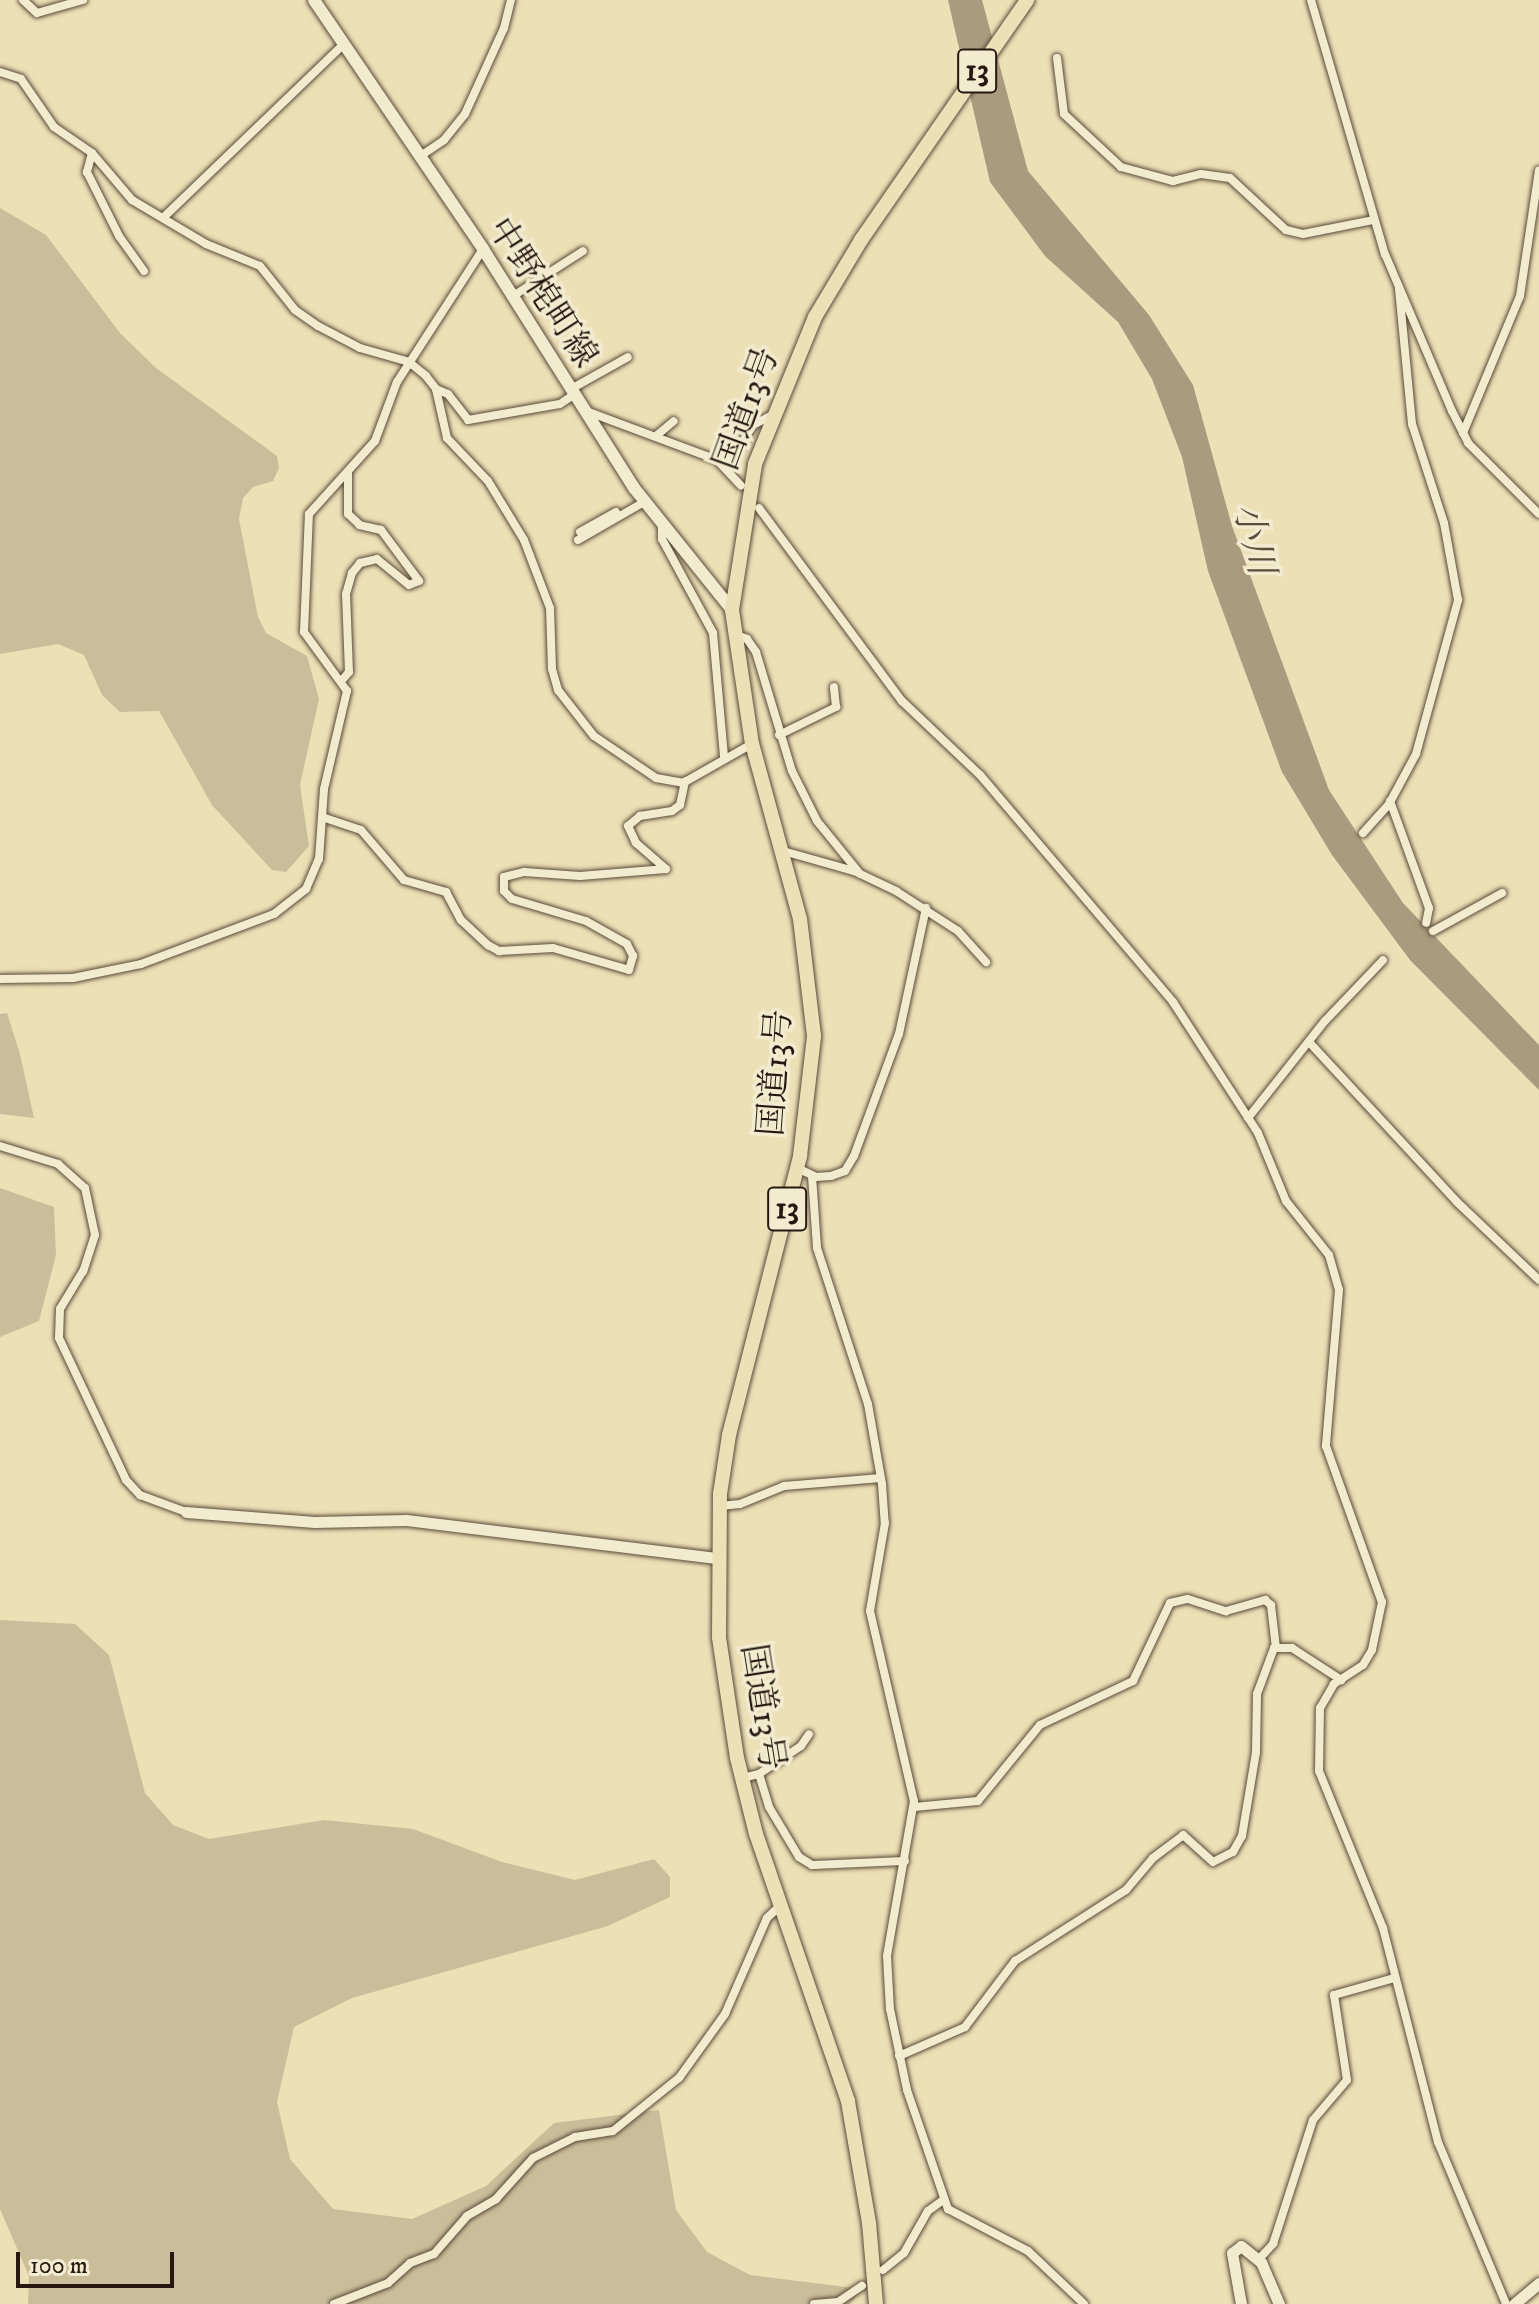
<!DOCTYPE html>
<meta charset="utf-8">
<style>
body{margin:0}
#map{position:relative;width:1539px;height:2304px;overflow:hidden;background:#ece0b6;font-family:"IM FELL DW Pica","Noto Serif JP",serif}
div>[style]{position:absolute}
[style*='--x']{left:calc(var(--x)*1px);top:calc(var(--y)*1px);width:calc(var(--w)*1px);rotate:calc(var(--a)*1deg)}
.green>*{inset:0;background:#cabe9a}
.water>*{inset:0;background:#a99c7e}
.roads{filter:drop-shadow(0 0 2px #584a3a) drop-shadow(0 0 2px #584a3a)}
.minor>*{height:8px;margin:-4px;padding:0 4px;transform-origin:4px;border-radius:4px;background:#f3ebd0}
.tertiary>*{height:11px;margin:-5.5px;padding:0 5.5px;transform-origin:5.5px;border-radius:5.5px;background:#f3ebd0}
.secondary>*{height:12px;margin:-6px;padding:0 6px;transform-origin:6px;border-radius:6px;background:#f3ebd0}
.trunk>*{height:14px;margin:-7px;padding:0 7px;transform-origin:7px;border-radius:7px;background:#ece0b6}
span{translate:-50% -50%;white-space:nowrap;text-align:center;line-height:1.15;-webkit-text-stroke:7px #f3ebd0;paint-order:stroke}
.shield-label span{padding:2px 6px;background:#f3ebd0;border:2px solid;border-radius:6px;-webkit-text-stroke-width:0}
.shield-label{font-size:32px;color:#261810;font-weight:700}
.street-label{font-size:34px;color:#261810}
.water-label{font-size:36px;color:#5a4d3c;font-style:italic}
.scale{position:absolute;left:16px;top:2252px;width:158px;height:36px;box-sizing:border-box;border:4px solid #261810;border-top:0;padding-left:10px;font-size:24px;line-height:28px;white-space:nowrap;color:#261810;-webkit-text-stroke:6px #f3ebd0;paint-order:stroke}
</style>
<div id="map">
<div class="green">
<i style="clip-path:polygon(0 208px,46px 235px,120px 333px,156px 368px,277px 456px,279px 468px,273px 481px,253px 487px,243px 498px,239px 519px,258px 617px,266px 633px,307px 656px,319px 699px,300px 785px,309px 846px,286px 872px,272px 870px,212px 805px,159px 711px,120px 712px,102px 695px,84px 655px,58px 644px,0 654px)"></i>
<i style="clip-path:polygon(7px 1013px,20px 1054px,34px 1118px,0 1114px,0 1014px)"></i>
<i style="clip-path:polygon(0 1188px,54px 1207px,56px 1255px,39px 1321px,0 1337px)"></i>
<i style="clip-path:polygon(0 1620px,75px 1624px,109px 1655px,145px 1793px,173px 1825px,209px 1839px,324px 1820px,413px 1829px,502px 1862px,575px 1880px,654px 1859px,670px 1877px,670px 1897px,608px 1926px,352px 1998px,294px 2027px,277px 2102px,290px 2159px,333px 2209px,412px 2219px,486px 2186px,554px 2123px,659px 2110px,676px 2210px,707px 2252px,750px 2275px,862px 2289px,850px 2304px,28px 2304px,29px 2276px,0 2209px)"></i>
</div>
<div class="water">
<i style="clip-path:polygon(948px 0,982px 0,1028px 171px,1149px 315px,1193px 385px,1232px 526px,1329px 790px,1403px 903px,1539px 1045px,1539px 1090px,1410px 960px,1332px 855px,1282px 772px,1208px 571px,1182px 457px,1152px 379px,1118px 322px,1045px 256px,990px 182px)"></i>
</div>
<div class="roads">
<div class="minor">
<i style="--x:23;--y:0;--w:19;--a:43"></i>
<i style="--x:37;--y:13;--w:48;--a:-15.8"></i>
<i style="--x:1311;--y:0;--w:265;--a:73.8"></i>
<i style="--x:1385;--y:254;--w:171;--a:66.9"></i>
<i style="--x:1452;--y:411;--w:36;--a:63"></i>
<i style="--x:1468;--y:443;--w:100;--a:45"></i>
<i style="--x:1057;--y:58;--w:56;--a:82.9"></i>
<i style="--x:1064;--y:114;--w:78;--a:42.9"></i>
<i style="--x:1121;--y:167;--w:54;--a:15.1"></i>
<i style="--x:1173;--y:181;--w:29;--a:-14"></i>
<i style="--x:1201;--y:174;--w:29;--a:8"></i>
<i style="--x:1230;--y:178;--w:76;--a:42.9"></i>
<i style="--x:1286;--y:230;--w:17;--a:13"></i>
<i style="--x:1303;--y:234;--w:71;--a:-11.3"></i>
<i style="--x:0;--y:72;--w:22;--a:18"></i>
<i style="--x:21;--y:79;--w:58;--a:55.5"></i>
<i style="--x:54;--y:127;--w:46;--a:34.4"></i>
<i style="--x:92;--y:153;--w:62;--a:49.6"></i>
<i style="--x:132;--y:200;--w:86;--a:30.7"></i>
<i style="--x:206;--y:244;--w:58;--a:22.2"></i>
<i style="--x:260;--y:266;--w:56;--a:51.5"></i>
<i style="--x:295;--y:310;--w:28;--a:35"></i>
<i style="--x:318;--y:326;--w:47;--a:27.6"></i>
<i style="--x:360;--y:348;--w:51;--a:15.9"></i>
<i style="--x:409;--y:362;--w:22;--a:39"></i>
<i style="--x:426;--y:376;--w:16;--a:52"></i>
<i style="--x:436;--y:389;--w:50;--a:77.3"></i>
<i style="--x:447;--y:438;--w:59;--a:46.4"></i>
<i style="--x:488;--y:481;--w:69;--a:58.6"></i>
<i style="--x:524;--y:540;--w:73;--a:69.1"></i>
<i style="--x:550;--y:608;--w:61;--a:88.1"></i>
<i style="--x:552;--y:669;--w:22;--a:74"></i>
<i style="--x:558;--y:690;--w:58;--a:52"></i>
<i style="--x:594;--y:736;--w:75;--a:34.1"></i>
<i style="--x:656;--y:778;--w:27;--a:10"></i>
<i style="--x:683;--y:783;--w:79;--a:-29.5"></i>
<i style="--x:92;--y:153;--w:20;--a:105"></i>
<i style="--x:87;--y:172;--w:72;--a:63.4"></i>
<i style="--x:119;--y:236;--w:43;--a:54.5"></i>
<i style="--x:419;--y:157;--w:30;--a:-34"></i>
<i style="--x:444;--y:140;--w:33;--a:-51"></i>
<i style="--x:465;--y:114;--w:94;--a:-65.6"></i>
<i style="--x:504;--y:28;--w:29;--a:-76"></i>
<i style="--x:165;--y:216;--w:248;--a:-43.9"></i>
<i style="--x:513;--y:296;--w:83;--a:-32.7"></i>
<i style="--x:436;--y:389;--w:13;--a:23"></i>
<i style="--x:448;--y:394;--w:33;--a:52"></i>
<i style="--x:468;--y:420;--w:93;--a:-9.9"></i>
<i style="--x:560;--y:404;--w:18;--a:-34"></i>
<i style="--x:571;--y:389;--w:65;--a:-29.3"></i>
<i style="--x:586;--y:411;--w:140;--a:20.5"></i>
<i style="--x:717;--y:460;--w:35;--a:47"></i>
<i style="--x:1463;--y:433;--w:148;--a:-67.4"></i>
<i style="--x:1520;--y:296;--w:127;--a:-81.4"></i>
<i style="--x:656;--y:436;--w:23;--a:-40"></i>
<i style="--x:726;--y:468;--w:51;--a:-57.9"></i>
<i style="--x:753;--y:425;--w:20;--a:-27"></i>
<i style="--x:759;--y:508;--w:240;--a:53.5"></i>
<i style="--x:902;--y:701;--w:108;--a:43.5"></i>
<i style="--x:980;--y:775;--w:298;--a:49.6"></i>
<i style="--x:1173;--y:1002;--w:156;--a:57"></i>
<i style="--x:1258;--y:1133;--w:74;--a:67.6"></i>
<i style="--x:1286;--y:1201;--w:69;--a:51.5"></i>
<i style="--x:1329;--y:1255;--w:36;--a:74"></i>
<i style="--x:1339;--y:1290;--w:157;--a:94.8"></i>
<i style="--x:1326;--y:1446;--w:166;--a:70.3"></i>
<i style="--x:1382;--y:1602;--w:49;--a:101.8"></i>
<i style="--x:1372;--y:1650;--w:17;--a:121"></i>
<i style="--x:1363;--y:1665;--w:35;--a:147"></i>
<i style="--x:1334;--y:1684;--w:28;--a:120"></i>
<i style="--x:1320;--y:1708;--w:63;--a:90.9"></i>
<i style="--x:1319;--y:1771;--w:170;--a:67.8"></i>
<i style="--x:1383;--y:1928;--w:221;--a:75.6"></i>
<i style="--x:1438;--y:2142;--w:176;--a:67.2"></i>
<i style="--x:662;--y:525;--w:14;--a:90"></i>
<i style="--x:662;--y:539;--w:107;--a:61.5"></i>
<i style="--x:713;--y:633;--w:124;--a:84.9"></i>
<i style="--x:580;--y:532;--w:41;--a:-29.1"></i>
<i style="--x:578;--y:540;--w:76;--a:-29.9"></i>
<i style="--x:734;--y:634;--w:14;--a:21"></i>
<i style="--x:747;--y:639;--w:16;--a:55"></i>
<i style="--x:756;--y:652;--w:124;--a:73.2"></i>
<i style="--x:792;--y:771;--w:56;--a:63.4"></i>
<i style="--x:817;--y:821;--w:68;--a:50.9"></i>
<i style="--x:343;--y:679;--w:9;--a:-49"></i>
<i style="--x:349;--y:672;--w:78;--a:-92.2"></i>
<i style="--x:346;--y:594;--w:22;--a:-74"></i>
<i style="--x:352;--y:573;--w:13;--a:-51"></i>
<i style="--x:360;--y:563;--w:17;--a:-13"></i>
<i style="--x:377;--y:559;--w:41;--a:39.1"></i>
<i style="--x:409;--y:585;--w:11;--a:-22"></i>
<i style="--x:419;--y:581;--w:64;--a:-126.7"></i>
<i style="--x:381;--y:530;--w:22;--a:-167"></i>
<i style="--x:360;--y:525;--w:16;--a:-137"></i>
<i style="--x:348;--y:514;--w:40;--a:-90"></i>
<i style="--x:779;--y:735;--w:64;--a:-26.2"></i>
<i style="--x:836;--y:707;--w:20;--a:-96"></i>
<i style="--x:1390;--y:801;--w:114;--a:70"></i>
<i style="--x:1429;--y:908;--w:15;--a:101"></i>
<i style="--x:322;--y:817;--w:41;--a:18.4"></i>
<i style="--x:361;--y:830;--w:66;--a:49.3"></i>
<i style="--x:404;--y:880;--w:44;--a:15.9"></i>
<i style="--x:446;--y:892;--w:32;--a:62"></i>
<i style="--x:461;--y:920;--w:37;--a:43"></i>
<i style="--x:488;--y:945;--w:13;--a:29"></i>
<i style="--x:499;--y:951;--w:54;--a:-3.2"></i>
<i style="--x:553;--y:948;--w:79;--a:16.1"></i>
<i style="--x:629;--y:970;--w:15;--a:-74"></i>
<i style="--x:633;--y:956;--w:13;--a:-117"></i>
<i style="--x:627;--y:944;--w:47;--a:-150.7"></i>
<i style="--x:586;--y:921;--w:77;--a:-163.4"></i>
<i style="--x:512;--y:899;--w:11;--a:-135"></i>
<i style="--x:504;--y:891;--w:14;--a:-90"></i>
<i style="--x:504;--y:877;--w:21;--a:-14"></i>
<i style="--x:524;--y:872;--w:56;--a:4.1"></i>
<i style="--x:580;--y:876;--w:86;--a:-4.7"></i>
<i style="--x:666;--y:869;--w:40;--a:-139"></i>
<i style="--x:636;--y:843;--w:19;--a:-115"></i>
<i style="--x:628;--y:826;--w:16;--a:-40"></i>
<i style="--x:640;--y:816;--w:32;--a:-9"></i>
<i style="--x:672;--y:811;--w:10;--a:-37"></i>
<i style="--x:680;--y:805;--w:24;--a:-78"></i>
<i style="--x:1363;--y:833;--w:39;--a:-48"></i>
<i style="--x:1389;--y:804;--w:57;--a:-61.6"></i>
<i style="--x:1416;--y:754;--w:160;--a:-74.7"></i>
<i style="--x:1458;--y:600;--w:78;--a:-100.3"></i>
<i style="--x:1444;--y:523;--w:104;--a:-107.9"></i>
<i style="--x:1412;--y:424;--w:137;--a:-95.5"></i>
<i style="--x:783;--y:851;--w:74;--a:15.7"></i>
<i style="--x:854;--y:871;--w:47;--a:25.5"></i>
<i style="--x:896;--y:891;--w:74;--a:32.8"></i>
<i style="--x:958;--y:931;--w:42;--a:47.9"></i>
<i style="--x:1433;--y:931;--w:79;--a:-28.8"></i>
<i style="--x:0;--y:979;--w:73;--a:-0.8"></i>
<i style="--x:73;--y:978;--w:69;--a:-11.6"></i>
<i style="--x:141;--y:964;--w:142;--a:-20.6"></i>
<i style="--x:274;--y:914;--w:41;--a:-38"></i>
<i style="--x:306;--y:889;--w:33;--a:-67"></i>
<i style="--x:319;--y:859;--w:70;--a:-85.9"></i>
<i style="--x:324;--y:789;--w:101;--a:-76.8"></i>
<i style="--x:347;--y:691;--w:73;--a:-126.1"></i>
<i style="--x:304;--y:632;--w:118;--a:-87.6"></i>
<i style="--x:309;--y:514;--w:98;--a:-47.9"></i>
<i style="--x:375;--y:441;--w:63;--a:-69.6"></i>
<i style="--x:397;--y:382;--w:158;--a:-57.1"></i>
<i style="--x:1309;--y:1042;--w:218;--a:47.2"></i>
<i style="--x:1457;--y:1202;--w:113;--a:43.6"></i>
<i style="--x:1248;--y:1118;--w:124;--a:-51.6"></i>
<i style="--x:1325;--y:1021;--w:84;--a:-46.4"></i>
<i style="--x:0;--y:1146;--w:61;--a:17.2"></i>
<i style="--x:58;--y:1164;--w:36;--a:42"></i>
<i style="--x:85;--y:1188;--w:48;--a:78"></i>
<i style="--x:95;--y:1235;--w:38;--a:108"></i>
<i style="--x:83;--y:1271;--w:44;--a:121.2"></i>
<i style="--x:60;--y:1309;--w:29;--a:92"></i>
<i style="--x:59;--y:1338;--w:157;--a:64.7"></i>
<i style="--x:126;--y:1480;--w:21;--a:47"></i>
<i style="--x:140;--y:1495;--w:49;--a:20.3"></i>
<i style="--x:797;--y:1168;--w:21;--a:25"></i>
<i style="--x:816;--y:1177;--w:15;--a:-4"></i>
<i style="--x:831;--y:1176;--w:15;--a:-20"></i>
<i style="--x:845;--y:1171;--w:17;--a:-59"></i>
<i style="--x:854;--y:1156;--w:130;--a:-69.8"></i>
<i style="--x:899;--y:1034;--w:129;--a:-77.9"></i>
<i style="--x:812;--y:1176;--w:72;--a:86"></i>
<i style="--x:817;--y:1248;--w:164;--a:71.9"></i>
<i style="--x:868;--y:1404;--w:81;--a:80.1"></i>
<i style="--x:882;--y:1484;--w:39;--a:86"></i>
<i style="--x:885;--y:1523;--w:89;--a:99.7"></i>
<i style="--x:870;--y:1611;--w:195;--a:77"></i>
<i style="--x:914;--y:1801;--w:157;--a:99.9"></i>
<i style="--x:887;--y:1956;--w:53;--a:86.8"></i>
<i style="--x:890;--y:2009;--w:83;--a:78.1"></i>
<i style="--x:907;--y:2090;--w:126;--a:71"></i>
<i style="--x:948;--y:2209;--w:90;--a:27.7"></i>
<i style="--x:1028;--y:2251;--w:77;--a:43.4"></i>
<i style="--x:720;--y:1506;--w:20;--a:-6"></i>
<i style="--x:740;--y:1504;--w:48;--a:-22.2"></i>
<i style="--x:784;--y:1486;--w:97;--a:-4.7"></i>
<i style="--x:759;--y:1774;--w:50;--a:-33.7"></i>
<i style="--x:801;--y:1746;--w:14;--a:-56"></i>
<i style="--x:742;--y:1778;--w:17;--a:-13"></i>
<i style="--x:759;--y:1774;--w:34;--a:73"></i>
<i style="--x:769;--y:1807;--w:58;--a:59"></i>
<i style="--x:799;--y:1857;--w:15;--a:32"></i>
<i style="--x:812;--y:1865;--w:93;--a:-2.5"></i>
<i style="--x:914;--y:1807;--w:64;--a:-5.4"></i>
<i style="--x:978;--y:1801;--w:98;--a:-50.8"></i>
<i style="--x:1040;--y:1725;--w:103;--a:-25.3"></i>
<i style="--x:1133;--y:1681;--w:86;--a:-64.6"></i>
<i style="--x:1170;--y:1603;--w:18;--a:-13"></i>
<i style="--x:1188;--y:1599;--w:40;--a:18"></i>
<i style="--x:1226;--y:1611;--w:41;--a:-15.8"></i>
<i style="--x:1265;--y:1600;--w:8;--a:40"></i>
<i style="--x:1271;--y:1605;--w:43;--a:83.4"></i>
<i style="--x:899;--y:2056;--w:72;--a:-23.7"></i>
<i style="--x:965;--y:2027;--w:83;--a:-52.9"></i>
<i style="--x:1015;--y:1961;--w:132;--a:-32.6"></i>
<i style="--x:1126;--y:1890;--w:42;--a:-49.8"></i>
<i style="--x:1153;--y:1858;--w:38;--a:-37"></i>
<i style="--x:1183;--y:1835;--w:40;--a:42"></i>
<i style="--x:1213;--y:1862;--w:22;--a:-27"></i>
<i style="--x:1233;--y:1852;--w:18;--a:-61"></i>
<i style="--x:1242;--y:1836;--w:85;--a:-80.5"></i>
<i style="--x:1256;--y:1752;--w:58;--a:-89"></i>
<i style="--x:1257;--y:1694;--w:49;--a:-69.7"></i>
<i style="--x:1274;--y:1648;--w:18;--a:0"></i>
<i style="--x:1292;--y:1648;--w:59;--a:33.1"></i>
<i style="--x:1259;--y:2259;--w:21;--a:-47"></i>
<i style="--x:1273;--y:2244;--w:130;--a:-72.1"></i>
<i style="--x:1313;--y:2120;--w:52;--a:-49.6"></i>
<i style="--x:1347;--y:2080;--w:86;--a:-98.7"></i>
<i style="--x:1334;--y:1995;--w:62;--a:-15.8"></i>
<i style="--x:883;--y:2270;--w:27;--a:-39"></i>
<i style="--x:904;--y:2253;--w:48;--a:-60.3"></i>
<i style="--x:928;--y:2211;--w:17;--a:-36"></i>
<i style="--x:334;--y:2304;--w:58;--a:-21.3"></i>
<i style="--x:388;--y:2283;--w:30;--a:-42"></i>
<i style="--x:410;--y:2263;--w:26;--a:-21"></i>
<i style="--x:434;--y:2254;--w:50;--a:-49"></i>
<i style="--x:467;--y:2216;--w:34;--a:-30"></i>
<i style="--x:496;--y:2199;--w:55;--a:-47.9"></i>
<i style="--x:533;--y:2158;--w:47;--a:-26.6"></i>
<i style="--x:575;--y:2137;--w:38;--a:-9"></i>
<i style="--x:613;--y:2131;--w:85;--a:-38.8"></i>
<i style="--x:679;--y:2078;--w:79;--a:-54.3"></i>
<i style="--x:725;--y:2014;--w:105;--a:-66.4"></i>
<i style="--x:767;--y:1918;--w:19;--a:-43"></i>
<i style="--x:814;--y:2304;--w:24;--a:-5"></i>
<i style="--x:838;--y:2302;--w:29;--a:-34"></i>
</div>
<div class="tertiary">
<i style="--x:186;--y:1512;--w:129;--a:4.4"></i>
<i style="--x:315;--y:1522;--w:91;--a:-1.3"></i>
<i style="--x:406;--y:1520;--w:313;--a:7"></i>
<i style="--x:1241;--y:2304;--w:52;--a:-100"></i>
<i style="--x:1232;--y:2253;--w:11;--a:-38"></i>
<i style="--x:1241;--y:2246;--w:26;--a:39"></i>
<i style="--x:1261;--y:2262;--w:46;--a:66.8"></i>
<i style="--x:1514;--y:2304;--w:33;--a:-40"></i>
</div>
<div class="secondary">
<i style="--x:314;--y:0;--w:301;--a:55.8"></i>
<i style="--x:483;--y:249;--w:283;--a:57.7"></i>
<i style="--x:634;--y:488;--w:156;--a:51.2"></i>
</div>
<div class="trunk">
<i style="--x:876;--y:2304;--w:81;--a:-94.9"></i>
<i style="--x:869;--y:2223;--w:124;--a:-99.8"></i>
<i style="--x:848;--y:2101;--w:282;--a:-109"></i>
<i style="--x:756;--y:1834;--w:78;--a:-104"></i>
<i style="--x:737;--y:1758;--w:122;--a:-98.5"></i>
<i style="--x:719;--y:1637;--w:143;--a:-89.6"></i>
<i style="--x:720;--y:1494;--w:60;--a:-81.3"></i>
<i style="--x:729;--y:1435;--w:288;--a:-75.7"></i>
<i style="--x:800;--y:1156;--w:121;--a:-83.3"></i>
<i style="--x:814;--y:1036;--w:118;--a:-96.8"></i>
<i style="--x:800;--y:919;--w:181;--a:-105.3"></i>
<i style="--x:752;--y:744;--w:135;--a:-98.5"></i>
<i style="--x:732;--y:610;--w:148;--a:-81"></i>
<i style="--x:755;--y:464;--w:159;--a:-67.8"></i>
<i style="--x:815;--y:317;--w:90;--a:-59.1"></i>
<i style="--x:861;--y:240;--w:292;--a:-55.3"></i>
</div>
</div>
<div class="shield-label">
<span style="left:977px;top:71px">13</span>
<span style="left:787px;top:1209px">13</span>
</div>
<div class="street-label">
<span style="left:542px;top:293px;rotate:57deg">中野梍町線</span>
<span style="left:747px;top:409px;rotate:-70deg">国道13号</span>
<span style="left:776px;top:1073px;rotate:-86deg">国道13号</span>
<span style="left:762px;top:1707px;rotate:81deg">国道13号</span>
</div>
<div class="water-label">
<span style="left:1253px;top:539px;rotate:76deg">小川</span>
</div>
<div class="scale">100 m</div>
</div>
